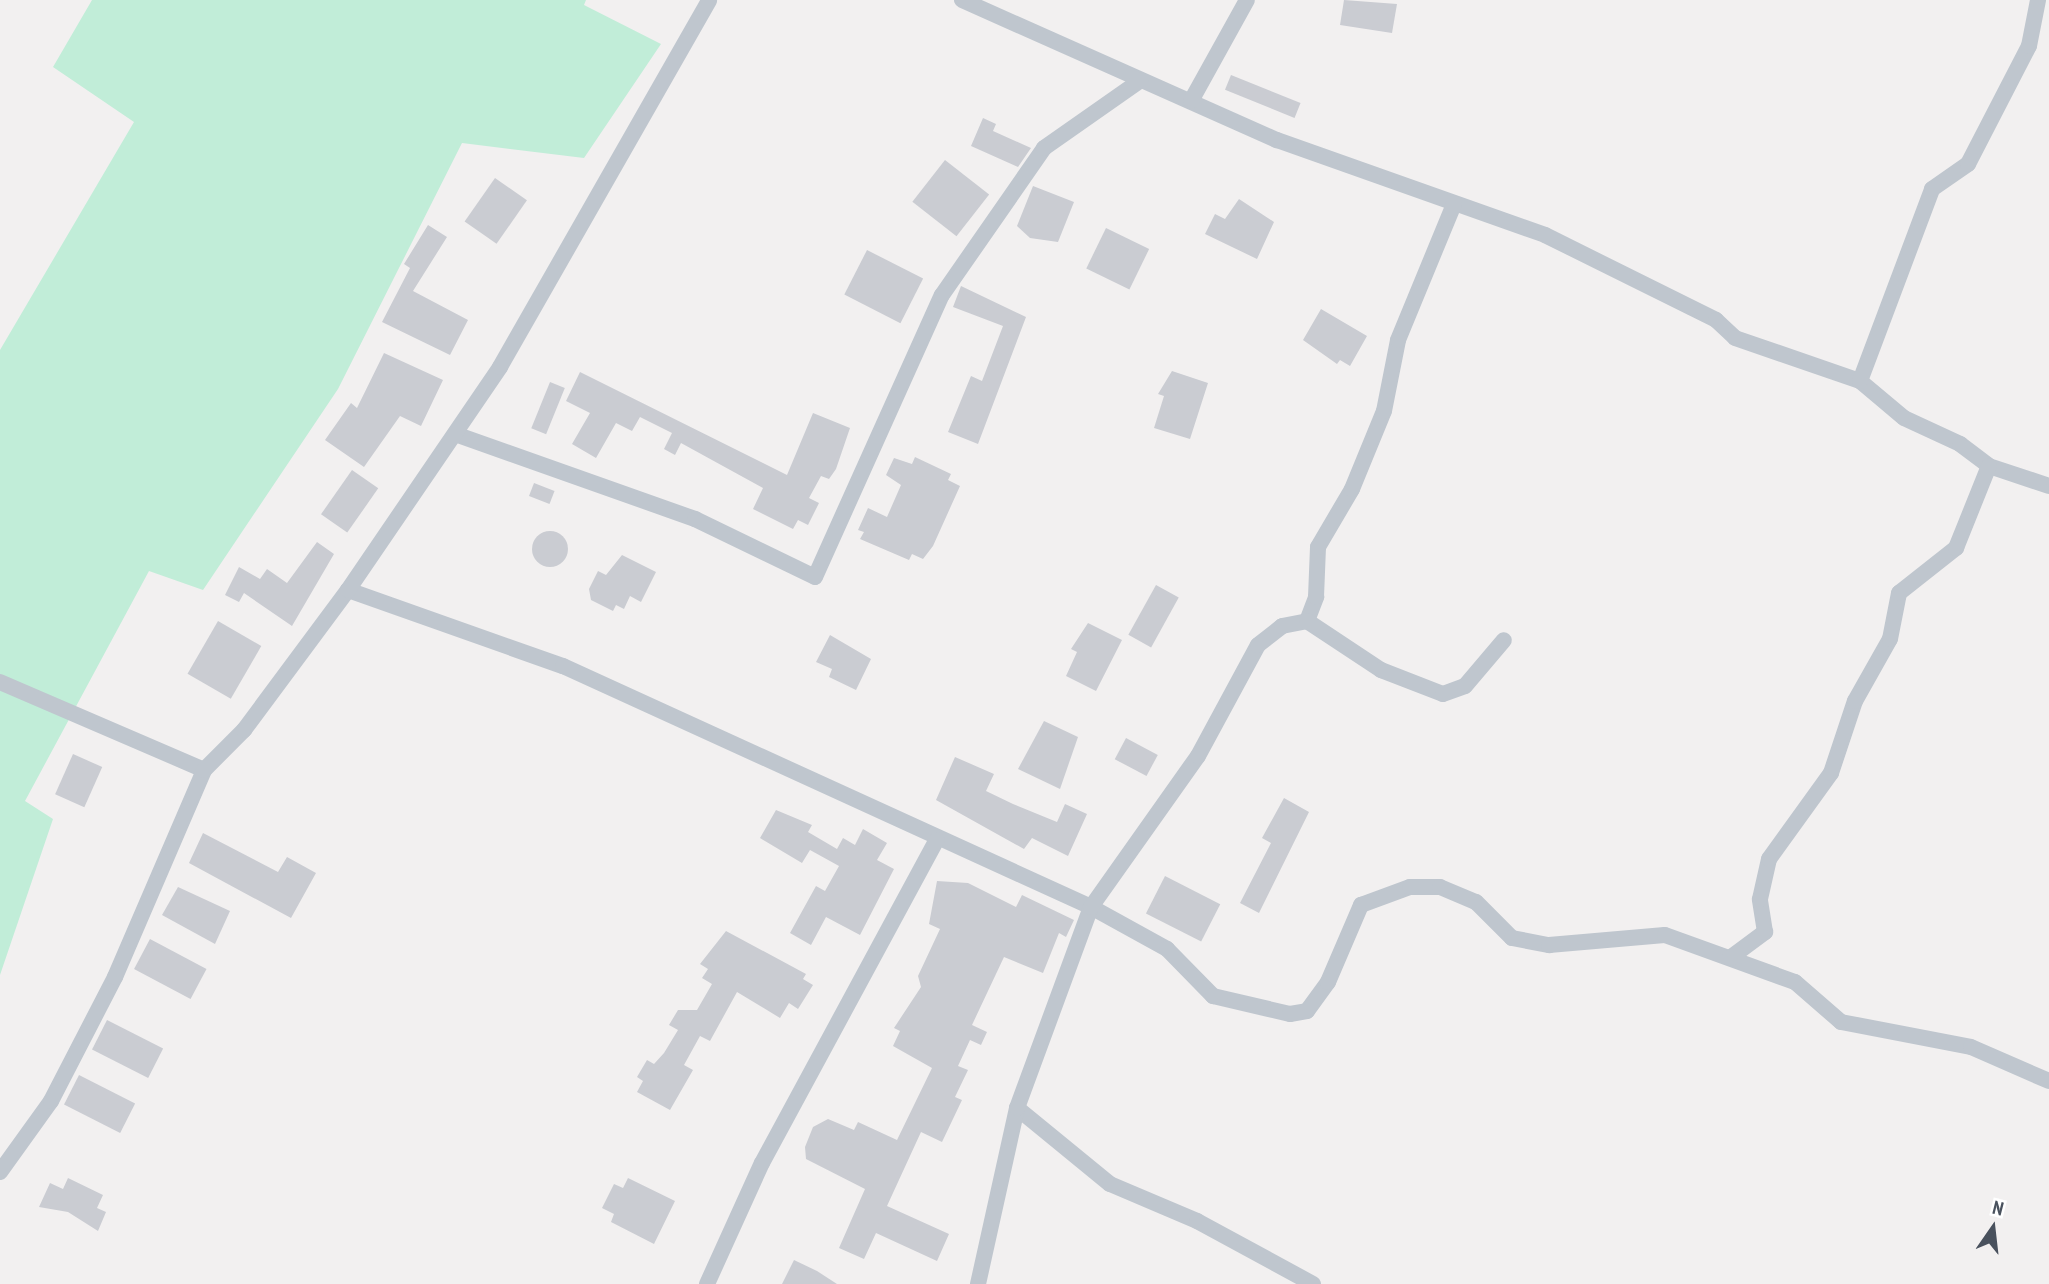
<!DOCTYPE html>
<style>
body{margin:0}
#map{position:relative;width:2049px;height:1284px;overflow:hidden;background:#f2f0f0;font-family:"PT Sans Narrow",sans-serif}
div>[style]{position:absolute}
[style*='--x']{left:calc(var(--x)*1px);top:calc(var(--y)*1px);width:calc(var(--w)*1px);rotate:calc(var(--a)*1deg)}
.green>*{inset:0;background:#c1edd8}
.building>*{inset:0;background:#caccd2;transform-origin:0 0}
.round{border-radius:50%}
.street>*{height:16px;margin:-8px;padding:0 8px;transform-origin:8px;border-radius:8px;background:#bfc6ce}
span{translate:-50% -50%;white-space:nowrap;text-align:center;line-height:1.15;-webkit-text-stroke:7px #fff;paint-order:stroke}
.north{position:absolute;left:1958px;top:1193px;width:70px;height:70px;-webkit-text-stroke:5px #fff;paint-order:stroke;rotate:14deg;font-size:19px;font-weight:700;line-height:28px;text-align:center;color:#49515d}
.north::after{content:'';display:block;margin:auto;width:24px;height:32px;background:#49515d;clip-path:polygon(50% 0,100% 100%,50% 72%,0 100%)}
</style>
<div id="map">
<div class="green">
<i style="clip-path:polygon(92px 0,586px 0,584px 5px,661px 44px,584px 158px,462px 143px,338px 389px,203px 590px,149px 571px,25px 801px,53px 819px,0 975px,0 350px,134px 122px,53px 67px)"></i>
</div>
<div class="building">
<i style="clip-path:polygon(1344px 0,1397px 4px,1392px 33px,1340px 25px)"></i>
<i style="left:1231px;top:75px;width:75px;height:16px;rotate:22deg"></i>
<i style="clip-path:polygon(983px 118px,996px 124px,993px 131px,1031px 148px,1018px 167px,971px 146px)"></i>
<i style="left:945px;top:160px;width:56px;height:53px;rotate:38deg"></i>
<i style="left:495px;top:178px;width:39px;height:53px;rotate:35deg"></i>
<i style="clip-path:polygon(1033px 186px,1074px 202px,1058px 242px,1030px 238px,1017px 226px)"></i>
<i style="clip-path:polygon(1239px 199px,1274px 222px,1257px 259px,1205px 234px,1215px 214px,1225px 219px)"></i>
<i style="clip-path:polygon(428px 225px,447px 237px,413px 291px,468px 320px,450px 355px,382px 322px,410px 268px,404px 264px)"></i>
<i style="left:1106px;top:228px;width:48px;height:45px;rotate:26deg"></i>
<i style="left:867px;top:250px;width:63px;height:50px;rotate:27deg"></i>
<i style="clip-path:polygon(961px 286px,1026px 317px,978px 444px,948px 432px,971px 376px,982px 381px,1003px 326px,953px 307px)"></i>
<i style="clip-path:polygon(1321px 309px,1367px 336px,1350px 366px,1340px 360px,1337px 364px,1303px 340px)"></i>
<i style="clip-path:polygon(384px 353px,443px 380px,421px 426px,400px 416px,364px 467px,325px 440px,351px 403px,357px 408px)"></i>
<i style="clip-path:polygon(1172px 371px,1208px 383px,1190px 439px,1154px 428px,1164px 396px,1158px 394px)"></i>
<i style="clip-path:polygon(580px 372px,787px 475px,813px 413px,850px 428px,836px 469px,829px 479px,821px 476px,809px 498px,819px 503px,808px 525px,798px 520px,793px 529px,753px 509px,763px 488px,681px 443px,675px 455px,664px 449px,672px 433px,640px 417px,632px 431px,616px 423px,596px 458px,572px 444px,590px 413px,566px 401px)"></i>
<i style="left:550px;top:382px;width:16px;height:50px;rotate:22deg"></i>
<i style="clip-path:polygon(915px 457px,951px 474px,948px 480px,960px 486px,933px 546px,923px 559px,912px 554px,909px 560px,860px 539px,864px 532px,858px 530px,868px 508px,887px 517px,901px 485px,886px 475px,894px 458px,912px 464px)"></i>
<i style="left:352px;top:470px;width:32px;height:54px;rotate:35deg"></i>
<i style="left:534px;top:483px;width:22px;height:14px;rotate:21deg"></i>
<i class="round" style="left:532px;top:531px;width:36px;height:36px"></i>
<i style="clip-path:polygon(317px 542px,334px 554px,292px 626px,244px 593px,239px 602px,225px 595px,239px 567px,260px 579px,267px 569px,287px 583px)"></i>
<i style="clip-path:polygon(622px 555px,656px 572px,641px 602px,630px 596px,624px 609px,616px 605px,613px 611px,591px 600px,589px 589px,598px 571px,606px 575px)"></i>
<i style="left:1156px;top:585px;width:26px;height:57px;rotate:29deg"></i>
<i style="left:218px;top:621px;width:50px;height:61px;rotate:30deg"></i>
<i style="clip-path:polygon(1088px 623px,1122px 640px,1096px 691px,1066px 676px,1077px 652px,1071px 649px)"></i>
<i style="clip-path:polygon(830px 635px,871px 659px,856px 690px,829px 677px,832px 669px,816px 662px)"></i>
<i style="clip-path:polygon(1044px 721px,1078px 737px,1060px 789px,1018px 769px)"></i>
<i style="left:1126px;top:738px;width:36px;height:24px;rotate:28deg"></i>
<i style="left:73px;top:754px;width:32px;height:44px;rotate:24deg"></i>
<i style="clip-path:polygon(955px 757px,994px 774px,986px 791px,1013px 804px,1057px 822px,1065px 804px,1087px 814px,1068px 856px,1032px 838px,1024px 849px,936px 800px)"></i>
<i style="clip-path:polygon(1284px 798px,1309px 812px,1259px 913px,1240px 903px,1271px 843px,1262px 838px)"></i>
<i style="clip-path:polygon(776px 810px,812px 825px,808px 832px,837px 849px,843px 838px,855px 845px,863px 829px,887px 843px,877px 860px,894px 869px,860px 935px,826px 917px,811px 945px,790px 933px,816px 886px,825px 891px,839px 866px,810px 850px,802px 863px,760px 838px)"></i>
<i style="clip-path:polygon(203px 833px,278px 872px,287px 857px,316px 873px,291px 918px,189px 863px)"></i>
<i style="left:1165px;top:876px;width:62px;height:42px;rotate:27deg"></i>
<i style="clip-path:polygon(937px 881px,968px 883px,1016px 907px,1022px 895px,1074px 920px,1066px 937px,1059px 933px,1043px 973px,1004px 957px,972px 1025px,987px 1032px,981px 1045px,970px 1040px,958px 1066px,968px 1070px,955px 1097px,962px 1100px,942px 1142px,921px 1132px,887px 1206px,949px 1234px,937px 1261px,876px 1233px,864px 1259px,839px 1248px,865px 1189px,806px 1159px,805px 1147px,813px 1127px,828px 1119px,854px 1130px,858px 1122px,897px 1140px,932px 1068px,893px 1046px,900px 1031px,894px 1028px,921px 987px,918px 976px,940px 929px,929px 924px)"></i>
<i style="clip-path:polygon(178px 887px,230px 911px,215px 944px,162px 915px)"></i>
<i style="clip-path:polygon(726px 931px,806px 974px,803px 979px,813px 985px,798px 1009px,789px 1003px,780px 1018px,737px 992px,710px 1041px,700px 1036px,684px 1065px,693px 1070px,670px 1110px,637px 1092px,643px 1081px,637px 1077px,647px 1060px,654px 1064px,664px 1053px,678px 1030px,669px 1025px,678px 1010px,697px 1010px,712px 984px,702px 978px,708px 969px,700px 964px)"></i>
<i style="left:150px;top:939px;width:64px;height:34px;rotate:28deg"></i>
<i style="left:107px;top:1020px;width:63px;height:33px;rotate:27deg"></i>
<i style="left:79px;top:1075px;width:63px;height:33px;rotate:27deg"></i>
<i style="clip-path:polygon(68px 1178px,103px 1195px,97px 1208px,106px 1212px,98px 1231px,68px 1212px,39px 1207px,50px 1183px,63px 1189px)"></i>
<i style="clip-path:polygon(628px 1178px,675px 1201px,654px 1244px,611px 1222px,614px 1214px,602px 1208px,614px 1184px,623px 1188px)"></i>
<i style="clip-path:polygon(794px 1260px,817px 1271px,837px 1284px,782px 1284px)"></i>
</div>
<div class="street">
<i style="--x:962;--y:0;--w:345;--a:24"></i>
<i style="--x:1277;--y:140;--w:284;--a:19.5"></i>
<i style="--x:1545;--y:235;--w:191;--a:26.4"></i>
<i style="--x:1716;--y:320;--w:26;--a:43"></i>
<i style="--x:1735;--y:338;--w:132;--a:19"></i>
<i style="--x:1860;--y:381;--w:57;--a:40.1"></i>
<i style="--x:1904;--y:418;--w:62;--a:24.9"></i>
<i style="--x:1960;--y:444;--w:36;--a:37"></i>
<i style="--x:1989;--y:466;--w:63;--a:18.4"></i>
<i style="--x:1191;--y:101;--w:115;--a:-61"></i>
<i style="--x:1860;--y:381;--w:205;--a:-69.4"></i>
<i style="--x:1932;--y:189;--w:44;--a:-34.8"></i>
<i style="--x:1968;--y:164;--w:133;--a:-62.7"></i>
<i style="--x:2029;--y:46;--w:47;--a:-78.9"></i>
<i style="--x:455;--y:434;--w:255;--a:19.5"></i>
<i style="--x:695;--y:519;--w:133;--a:25.8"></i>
<i style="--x:815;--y:577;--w:309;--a:-65.8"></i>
<i style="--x:942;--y:295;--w:179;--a:-55.2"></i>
<i style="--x:1044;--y:148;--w:118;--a:-35"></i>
<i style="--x:348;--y:590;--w:228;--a:19.5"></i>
<i style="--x:563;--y:666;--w:580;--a:24.53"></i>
<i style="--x:1091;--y:907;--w:87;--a:28.9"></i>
<i style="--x:1167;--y:949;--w:66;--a:45.6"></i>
<i style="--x:1213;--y:996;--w:79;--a:13.2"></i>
<i style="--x:1290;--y:1014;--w:17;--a:-10"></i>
<i style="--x:1307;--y:1011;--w:36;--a:-54"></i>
<i style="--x:1328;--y:982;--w:84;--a:-66.8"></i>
<i style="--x:1361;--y:905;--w:52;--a:-20.2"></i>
<i style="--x:1410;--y:887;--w:30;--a:0"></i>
<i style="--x:1440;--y:887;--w:39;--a:23"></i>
<i style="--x:1476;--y:902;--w:51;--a:45"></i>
<i style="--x:1512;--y:938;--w:38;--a:11"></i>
<i style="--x:1549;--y:945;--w:116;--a:-4.9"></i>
<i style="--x:1665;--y:935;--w:138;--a:19.9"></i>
<i style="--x:1795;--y:982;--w:61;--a:41"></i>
<i style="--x:1841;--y:1022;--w:132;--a:10.9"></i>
<i style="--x:1971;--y:1047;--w:85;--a:23.6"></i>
<i style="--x:1307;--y:621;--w:26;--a:-69"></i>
<i style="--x:1316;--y:597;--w:50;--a:-87.7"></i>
<i style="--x:1318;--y:547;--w:67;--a:-59.6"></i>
<i style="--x:1352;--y:489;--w:84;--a:-67.7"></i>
<i style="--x:1384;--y:411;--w:72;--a:-78.8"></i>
<i style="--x:1398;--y:340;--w:147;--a:-67.6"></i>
<i style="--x:0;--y:682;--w:222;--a:23.3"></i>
<i style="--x:1730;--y:958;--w:44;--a:-36.6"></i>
<i style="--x:1765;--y:932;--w:33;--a:-99"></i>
<i style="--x:1760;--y:899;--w:41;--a:-77.3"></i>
<i style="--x:1769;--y:859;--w:106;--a:-54.2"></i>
<i style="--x:1831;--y:773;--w:76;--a:-71.6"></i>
<i style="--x:1855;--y:701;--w:71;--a:-60.6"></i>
<i style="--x:1890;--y:639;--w:47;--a:-78.9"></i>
<i style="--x:1899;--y:593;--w:73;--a:-38.3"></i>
<i style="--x:1956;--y:548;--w:88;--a:-68.1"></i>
<i style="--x:1017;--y:1108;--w:120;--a:39.3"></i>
<i style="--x:1110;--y:1184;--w:95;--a:23"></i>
<i style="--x:1197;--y:1221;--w:132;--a:28.5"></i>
<i style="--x:0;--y:1172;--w:87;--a:-54.3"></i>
<i style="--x:51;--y:1101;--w:140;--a:-62.7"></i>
<i style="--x:115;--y:977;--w:225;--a:-66.7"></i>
<i style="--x:204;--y:770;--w:57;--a:-45"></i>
<i style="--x:244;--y:730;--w:174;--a:-53.4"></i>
<i style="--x:348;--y:590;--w:270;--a:-55.7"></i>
<i style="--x:500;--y:367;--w:422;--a:-60.3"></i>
<i style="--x:707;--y:1284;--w:133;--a:-65.6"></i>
<i style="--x:762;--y:1163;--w:367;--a:-61.6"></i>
<i style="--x:978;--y:1284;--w:180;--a:-77.5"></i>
<i style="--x:1017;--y:1108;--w:214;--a:-69.8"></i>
<i style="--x:1091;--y:907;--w:185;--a:-54.7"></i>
<i style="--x:1198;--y:756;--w:126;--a:-61.6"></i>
<i style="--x:1258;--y:645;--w:31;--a:-38"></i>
<i style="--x:1282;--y:626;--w:25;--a:-11"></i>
<i style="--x:1307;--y:621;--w:89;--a:33.5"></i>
<i style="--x:1381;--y:670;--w:66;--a:21.2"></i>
<i style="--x:1443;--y:694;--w:23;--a:-20"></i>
<i style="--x:1465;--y:686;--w:60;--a:-49.7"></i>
</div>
<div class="north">N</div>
</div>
